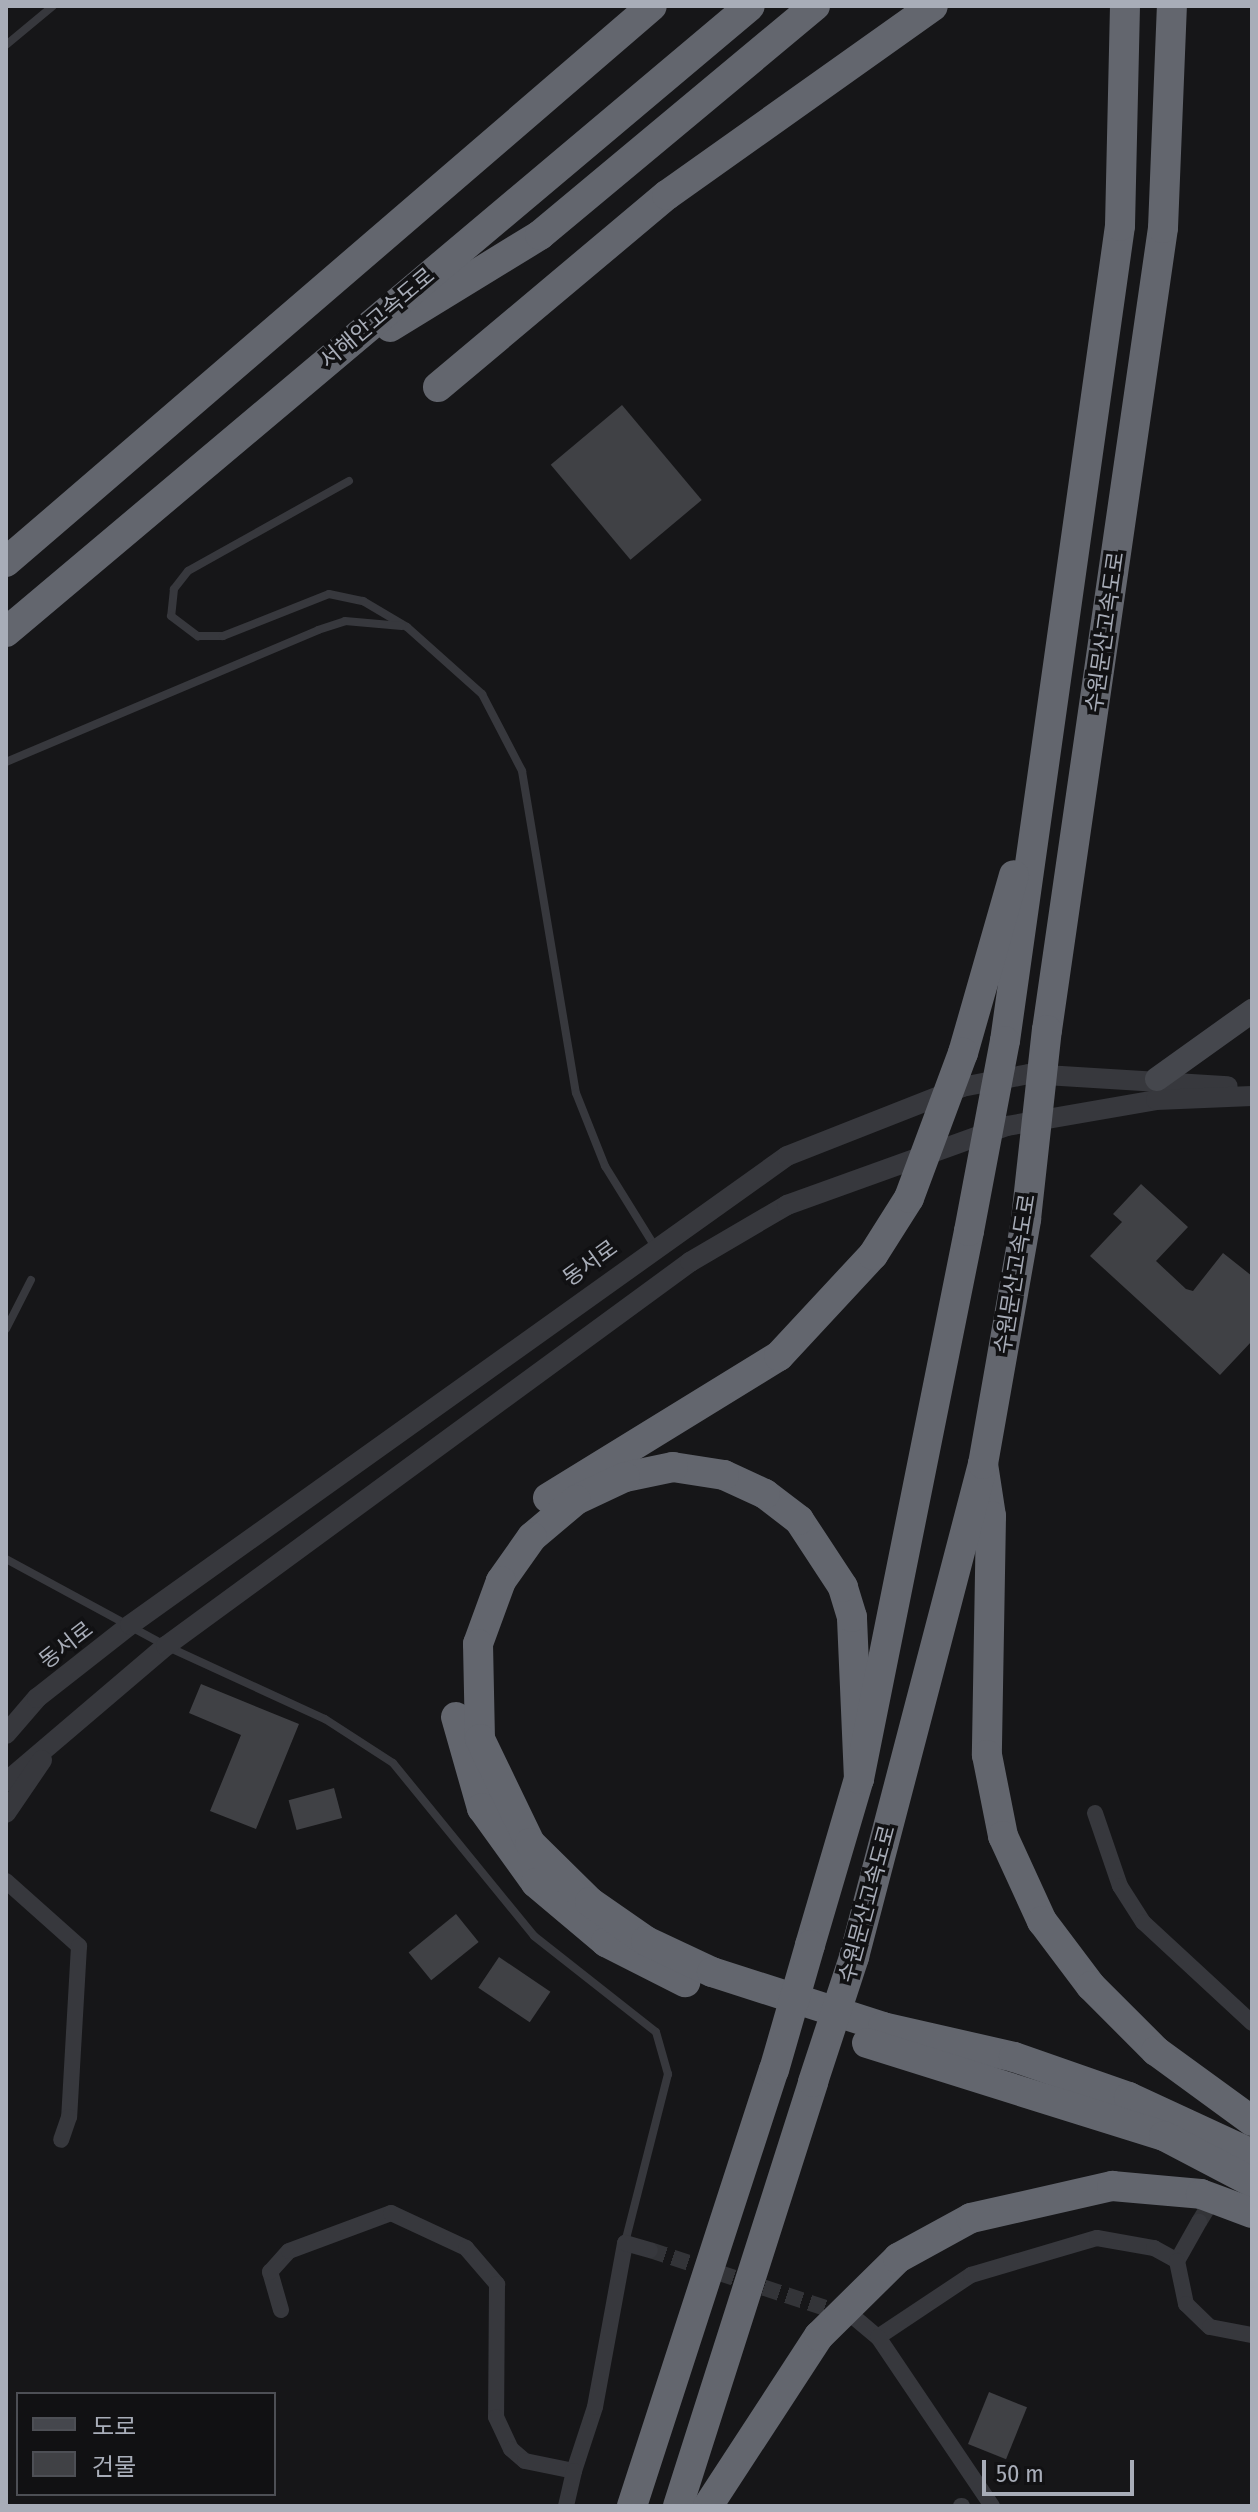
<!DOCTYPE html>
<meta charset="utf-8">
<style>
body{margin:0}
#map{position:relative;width:1258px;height:2512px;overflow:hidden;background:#161618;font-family:"Fira Sans Condensed","Noto Sans KR",sans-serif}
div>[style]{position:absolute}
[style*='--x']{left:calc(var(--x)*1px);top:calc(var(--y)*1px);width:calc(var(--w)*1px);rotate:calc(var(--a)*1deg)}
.building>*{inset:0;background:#404145;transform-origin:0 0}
.minor-tunnel>*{height:16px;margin-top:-8px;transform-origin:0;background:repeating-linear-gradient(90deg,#333438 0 16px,transparent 0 24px)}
.service>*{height:8px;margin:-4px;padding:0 4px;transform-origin:4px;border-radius:4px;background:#37383d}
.minor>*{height:16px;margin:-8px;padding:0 8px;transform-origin:8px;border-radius:8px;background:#37383d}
.tertiary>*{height:20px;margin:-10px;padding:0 10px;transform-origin:10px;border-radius:10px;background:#37383d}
.secondary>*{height:24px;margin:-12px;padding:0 12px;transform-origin:12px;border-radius:12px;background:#45474d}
.motorway>*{height:30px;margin:-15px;padding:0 15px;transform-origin:15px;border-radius:15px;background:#63666e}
.motorway-bridge>*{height:30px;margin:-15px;padding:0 15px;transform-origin:15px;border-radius:15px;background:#63666e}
span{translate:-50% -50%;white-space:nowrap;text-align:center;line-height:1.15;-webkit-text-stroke:7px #111113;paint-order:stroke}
.street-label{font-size:22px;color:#a8adb8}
.frame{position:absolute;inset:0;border:8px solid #a8adb8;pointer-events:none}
.legend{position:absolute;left:16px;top:2392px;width:260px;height:104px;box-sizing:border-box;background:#111113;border:2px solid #4d4f55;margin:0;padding:10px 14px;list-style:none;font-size:24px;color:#a8adb8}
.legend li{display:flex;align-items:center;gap:16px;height:40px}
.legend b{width:40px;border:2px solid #4d4f55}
.scale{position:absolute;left:982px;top:2460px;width:152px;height:36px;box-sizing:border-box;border:4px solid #a8adb8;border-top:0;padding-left:10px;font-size:24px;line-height:28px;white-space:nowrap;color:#a8adb8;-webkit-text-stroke:6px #111113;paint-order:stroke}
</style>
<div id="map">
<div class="building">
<i style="left:622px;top:405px;width:124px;height:93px;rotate:50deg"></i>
<i style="clip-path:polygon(1141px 1184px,1188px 1227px,1156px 1261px,1186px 1289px,1193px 1291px,1223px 1253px,1252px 1276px,1252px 1341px,1220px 1375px,1090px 1256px,1122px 1222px,1113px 1214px)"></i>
<i style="clip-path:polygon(201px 1684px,299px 1724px,256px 1829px,210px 1811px,241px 1735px,189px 1713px)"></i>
<i style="left:334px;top:1788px;width:31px;height:47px;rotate:75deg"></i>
<i style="left:456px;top:1914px;width:36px;height:61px;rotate:51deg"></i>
<i style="left:499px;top:1957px;width:62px;height:37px;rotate:34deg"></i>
<i style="left:989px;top:2392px;width:41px;height:56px;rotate:22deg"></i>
</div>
<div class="minor-tunnel">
<i style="--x:1199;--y:2222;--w:102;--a:-58.7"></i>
<i style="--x:650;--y:2250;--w:206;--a:18.3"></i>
</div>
<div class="service">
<i style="--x:6;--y:45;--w:61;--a:-39.7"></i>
<i style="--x:349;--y:481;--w:184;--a:150.8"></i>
<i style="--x:188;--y:571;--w:23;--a:128"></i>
<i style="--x:174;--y:589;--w:27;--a:96"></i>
<i style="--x:171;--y:616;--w:34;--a:37"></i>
<i style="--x:198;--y:636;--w:25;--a:0"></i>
<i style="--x:223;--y:636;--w:114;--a:-21.6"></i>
<i style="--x:329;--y:594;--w:35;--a:12"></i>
<i style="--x:363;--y:601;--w:51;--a:30.6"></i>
<i style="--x:407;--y:627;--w:101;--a:41.8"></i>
<i style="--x:482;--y:694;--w:87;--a:62.5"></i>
<i style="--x:522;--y:771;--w:326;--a:80.5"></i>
<i style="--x:576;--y:1093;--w:79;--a:68.3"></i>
<i style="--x:605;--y:1166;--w:93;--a:58.2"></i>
<i style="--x:6;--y:762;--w:339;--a:-22.9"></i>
<i style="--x:318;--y:630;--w:28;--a:-18"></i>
<i style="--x:345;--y:621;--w:57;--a:5"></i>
<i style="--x:6;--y:1329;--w:55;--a:-63"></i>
<i style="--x:6;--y:1559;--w:182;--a:28.5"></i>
<i style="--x:166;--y:1646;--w:175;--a:24.7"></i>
<i style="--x:325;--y:1719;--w:81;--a:32.9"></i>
<i style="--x:393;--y:1763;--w:223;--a:50.8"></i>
<i style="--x:534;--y:1936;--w:155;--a:38.2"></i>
<i style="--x:656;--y:2032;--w:44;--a:74.1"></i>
<i style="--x:668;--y:2074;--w:174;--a:104.3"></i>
</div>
<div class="minor">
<i style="--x:1095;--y:1813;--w:77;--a:71.1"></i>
<i style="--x:1120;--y:1886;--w:43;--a:57.4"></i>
<i style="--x:1143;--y:1922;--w:149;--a:42.8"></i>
<i style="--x:6;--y:1881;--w:98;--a:41.7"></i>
<i style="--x:79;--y:1946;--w:171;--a:93.3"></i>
<i style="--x:69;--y:2117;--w:24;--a:109"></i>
<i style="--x:1177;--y:2261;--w:45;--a:-60.6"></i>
<i style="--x:281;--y:2310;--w:40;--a:-106"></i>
<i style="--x:270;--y:2272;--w:28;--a:-48"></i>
<i style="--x:289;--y:2251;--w:109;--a:-20.4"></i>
<i style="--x:391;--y:2213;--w:83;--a:25"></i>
<i style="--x:466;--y:2248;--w:48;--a:49.3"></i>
<i style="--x:497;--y:2284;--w:133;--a:90.4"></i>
<i style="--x:496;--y:2417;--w:35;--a:65"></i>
<i style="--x:511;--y:2449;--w:18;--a:41"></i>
<i style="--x:525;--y:2461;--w:50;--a:11.5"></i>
<i style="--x:574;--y:2471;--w:67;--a:-71.8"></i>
<i style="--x:595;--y:2407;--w:167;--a:-79.6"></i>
<i style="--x:625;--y:2243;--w:26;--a:16"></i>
<i style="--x:855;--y:2318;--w:30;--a:40"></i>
<i style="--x:878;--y:2337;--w:112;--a:-33.7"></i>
<i style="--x:971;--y:2275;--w:131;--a:-16.4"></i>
<i style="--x:1097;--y:2238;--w:58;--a:10"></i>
<i style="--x:1154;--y:2248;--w:26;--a:29"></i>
<i style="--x:1177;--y:2261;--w:44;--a:78.2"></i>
<i style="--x:1186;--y:2304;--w:33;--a:44"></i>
<i style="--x:1210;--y:2327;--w:43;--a:10.8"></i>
<i style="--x:878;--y:2337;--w:204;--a:56"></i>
<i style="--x:566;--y:2506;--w:36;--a:-77"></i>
<i style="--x:961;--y:2506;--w:1;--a:0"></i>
</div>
<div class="tertiary">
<i style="--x:6;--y:1734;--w:48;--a:-49.3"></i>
<i style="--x:37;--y:1698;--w:118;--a:-38.1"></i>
<i style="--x:130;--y:1625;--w:807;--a:-35.52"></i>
<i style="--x:787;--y:1156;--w:188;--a:-21.5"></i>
<i style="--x:962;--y:1087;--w:68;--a:-11"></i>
<i style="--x:1029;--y:1074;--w:199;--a:3.5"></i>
<i style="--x:6;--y:1782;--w:210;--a:-40.4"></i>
<i style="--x:166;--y:1646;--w:650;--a:-36.23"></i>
<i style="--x:690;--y:1262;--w:113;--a:-30.4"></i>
<i style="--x:787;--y:1205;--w:234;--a:-19.8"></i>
<i style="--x:1007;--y:1126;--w:151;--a:-9.9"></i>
<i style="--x:1156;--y:1100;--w:96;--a:-2.4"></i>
<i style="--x:6;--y:1813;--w:64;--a:-55.8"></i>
</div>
<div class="secondary">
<i style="--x:1157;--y:1079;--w:117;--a:-35.6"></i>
</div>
<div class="motorway">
<i style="--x:390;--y:327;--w:176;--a:-31.5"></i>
<i style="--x:540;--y:235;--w:358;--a:-39.8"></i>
<i style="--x:438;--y:387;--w:299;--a:-40"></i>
<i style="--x:667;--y:195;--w:326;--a:-35.4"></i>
<i style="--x:6;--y:562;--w:852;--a:-40.72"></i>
<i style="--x:6;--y:632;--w:972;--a:-40.08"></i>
<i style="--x:1047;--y:1030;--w:810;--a:-81.77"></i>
<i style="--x:1163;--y:228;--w:222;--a:-87.7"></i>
<i style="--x:1005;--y:1041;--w:823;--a:-81.97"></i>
<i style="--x:1120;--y:226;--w:220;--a:-88.7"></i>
<i style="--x:963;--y:1053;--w:185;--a:-74"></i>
<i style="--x:983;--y:1464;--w:53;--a:81.3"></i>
<i style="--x:991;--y:1516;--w:239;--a:91"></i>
<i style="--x:987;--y:1755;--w:83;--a:78.8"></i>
<i style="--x:1003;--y:1836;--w:94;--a:65.4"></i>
<i style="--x:1042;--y:1921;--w:81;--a:53"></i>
<i style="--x:1091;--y:1986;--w:92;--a:45"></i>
<i style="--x:1156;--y:2051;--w:119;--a:36.1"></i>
<i style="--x:548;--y:1498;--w:271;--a:-31.6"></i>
<i style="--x:779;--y:1356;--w:138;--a:-47.1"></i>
<i style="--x:456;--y:1717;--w:95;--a:74.1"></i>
<i style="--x:482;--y:1808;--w:92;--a:54.2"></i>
<i style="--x:536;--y:1883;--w:92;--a:40.1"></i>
<i style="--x:606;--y:1942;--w:89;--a:26.9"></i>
<i style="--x:859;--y:1779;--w:162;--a:-92.5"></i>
<i style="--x:852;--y:1617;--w:31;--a:-107"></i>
<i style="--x:843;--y:1587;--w:80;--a:-123.3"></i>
<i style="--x:799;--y:1520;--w:43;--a:-142.6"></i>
<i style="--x:765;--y:1494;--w:45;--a:-155.1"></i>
<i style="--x:724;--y:1475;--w:52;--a:-171.1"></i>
<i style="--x:673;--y:1467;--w:49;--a:168.2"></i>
<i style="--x:625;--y:1477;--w:54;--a:154.9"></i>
<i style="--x:576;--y:1500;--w:57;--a:139.9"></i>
<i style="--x:532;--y:1537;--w:54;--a:125.2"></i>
<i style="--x:501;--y:1581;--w:67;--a:110.1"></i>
<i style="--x:478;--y:1644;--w:95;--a:88.8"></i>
<i style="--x:480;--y:1739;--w:115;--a:64.3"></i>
<i style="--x:530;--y:1843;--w:84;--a:44.5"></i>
<i style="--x:590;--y:1902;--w:68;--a:34.9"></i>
<i style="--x:646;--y:1941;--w:73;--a:25.2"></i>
<i style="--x:712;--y:1972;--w:180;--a:17.8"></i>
<i style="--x:883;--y:2027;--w:134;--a:12.9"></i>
<i style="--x:1014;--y:2057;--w:122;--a:19.2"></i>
<i style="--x:1129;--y:2097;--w:136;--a:24.9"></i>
<i style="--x:810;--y:1945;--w:173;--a:-73.6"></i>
<i style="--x:859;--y:1779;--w:559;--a:-78.65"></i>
<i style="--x:854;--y:1957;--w:510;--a:-75.34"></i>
<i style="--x:983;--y:1464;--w:249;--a:-80"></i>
<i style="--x:867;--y:2043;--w:311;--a:17.4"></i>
<i style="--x:1164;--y:2136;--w:99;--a:27.6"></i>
<i style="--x:632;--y:2506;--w:459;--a:-72"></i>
<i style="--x:678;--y:2506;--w:445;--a:-72.3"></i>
<i style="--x:708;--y:2506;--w:203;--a:-56.9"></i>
<i style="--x:819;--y:2336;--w:111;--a:-44.6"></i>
<i style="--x:898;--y:2258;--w:83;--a:-28.7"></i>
<i style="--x:971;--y:2218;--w:145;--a:-12.8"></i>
<i style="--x:1112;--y:2186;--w:89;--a:5.1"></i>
<i style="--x:1201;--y:2194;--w:54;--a:20.4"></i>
</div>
<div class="motorway-bridge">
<i style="--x:1026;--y:1219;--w:190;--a:-83.7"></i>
<i style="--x:969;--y:1231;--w:193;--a:-79.3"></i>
<i style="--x:873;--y:1255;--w:67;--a:-57.7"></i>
<i style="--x:909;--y:1198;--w:155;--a:-69.6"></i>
<i style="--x:774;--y:2070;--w:130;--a:-73.9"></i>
<i style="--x:813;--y:2082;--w:132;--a:-71.8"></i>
</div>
<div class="street-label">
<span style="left:377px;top:318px;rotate:-40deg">서해안고속도로</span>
<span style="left:1105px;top:632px;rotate:-82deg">수원문산고속도로</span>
<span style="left:590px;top:1263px;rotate:-36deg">동서로</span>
<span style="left:1015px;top:1274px;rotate:-81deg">수원문산고속도로</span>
<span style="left:66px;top:1645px;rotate:-38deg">동서로</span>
<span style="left:867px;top:1904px;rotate:-75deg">수원문산고속도로</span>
</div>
<div class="frame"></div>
<ul class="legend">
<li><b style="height:10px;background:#45474d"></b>도로</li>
<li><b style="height:22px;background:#404145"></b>건물</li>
</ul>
<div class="scale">50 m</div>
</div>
